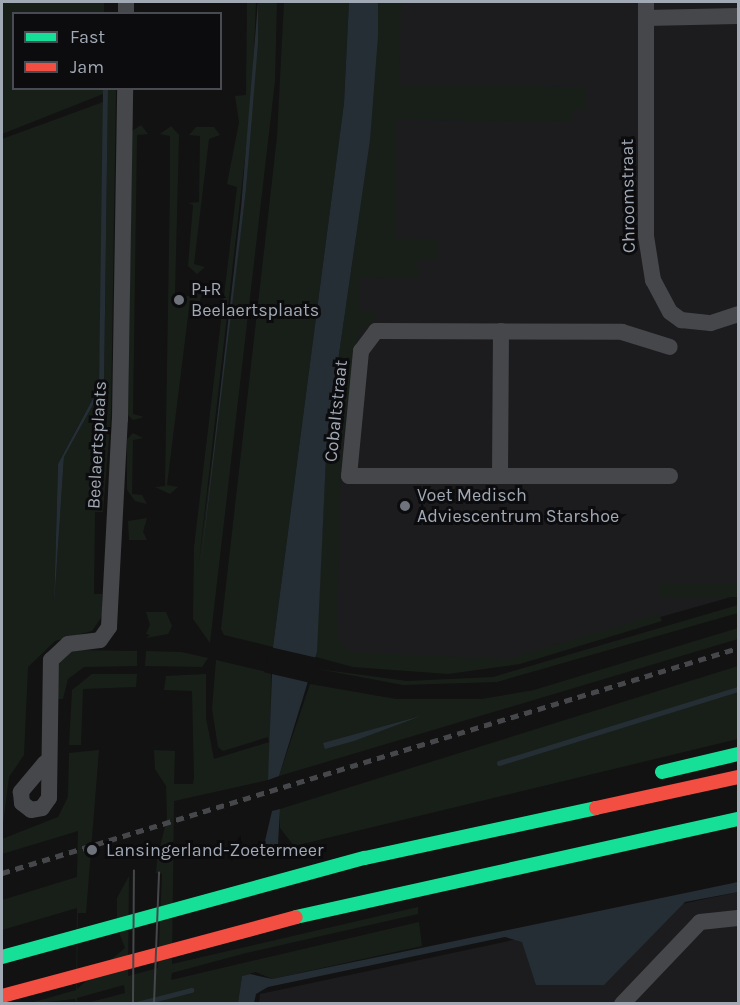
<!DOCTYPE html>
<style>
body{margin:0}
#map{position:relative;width:740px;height:1005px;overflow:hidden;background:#121212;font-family:Karla,sans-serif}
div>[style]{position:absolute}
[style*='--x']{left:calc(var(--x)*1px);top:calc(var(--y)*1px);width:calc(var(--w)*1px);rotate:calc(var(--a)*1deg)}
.built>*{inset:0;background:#1c1c1e}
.green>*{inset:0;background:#181f19;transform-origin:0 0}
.water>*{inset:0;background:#252e34}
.pier>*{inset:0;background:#121212;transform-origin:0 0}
.stream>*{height:4.5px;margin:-2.25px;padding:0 2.25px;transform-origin:2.25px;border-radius:2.25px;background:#252e34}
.street>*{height:16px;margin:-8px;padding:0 8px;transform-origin:8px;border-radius:8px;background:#46474b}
.fast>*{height:14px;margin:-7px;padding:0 7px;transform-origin:7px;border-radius:7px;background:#16e098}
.jam>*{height:14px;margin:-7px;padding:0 7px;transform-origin:7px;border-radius:7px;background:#f24e42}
.tram>*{height:1.5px;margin:-0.75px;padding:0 0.75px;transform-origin:0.75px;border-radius:0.75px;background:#46474a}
.rail>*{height:4.5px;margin-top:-2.25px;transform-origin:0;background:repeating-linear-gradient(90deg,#46474a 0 8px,transparent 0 14px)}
.dots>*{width:16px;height:16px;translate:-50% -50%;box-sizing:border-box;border:3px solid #0c0c0e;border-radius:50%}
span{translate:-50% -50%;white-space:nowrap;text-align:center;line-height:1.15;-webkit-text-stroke:6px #0c0c0e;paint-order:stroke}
.street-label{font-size:18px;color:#a1a9b5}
.poi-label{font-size:18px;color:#a1a9b5}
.left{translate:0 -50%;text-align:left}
.frame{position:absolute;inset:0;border:3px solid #a1a9b5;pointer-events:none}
.legend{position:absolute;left:12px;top:12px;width:210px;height:78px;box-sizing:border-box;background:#0c0c0e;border:2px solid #484b51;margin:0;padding:8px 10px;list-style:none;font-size:18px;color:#a1a9b5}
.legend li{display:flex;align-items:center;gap:12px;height:30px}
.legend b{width:30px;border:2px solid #484b51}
</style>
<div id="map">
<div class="built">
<i style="clip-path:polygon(380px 2px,738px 2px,738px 595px,502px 662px,321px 655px,340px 396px)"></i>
<i style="clip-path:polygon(738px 892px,738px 1003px,259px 1004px,260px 994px)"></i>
</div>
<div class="green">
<i style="clip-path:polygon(2px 2px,104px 2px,104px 13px,14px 14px,14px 88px,103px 89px,103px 94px,2px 134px)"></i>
<i style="clip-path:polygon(247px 2px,256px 2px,252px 96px,198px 570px,246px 190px,258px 2px,277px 2px,275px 81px,210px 643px,193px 619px,194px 547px,237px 187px,227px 184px,239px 122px,235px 96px,246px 95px)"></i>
<i style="clip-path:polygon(284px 2px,349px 2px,344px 103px,273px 647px,224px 635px,221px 629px,277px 137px)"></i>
<i style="clip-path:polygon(378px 2px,401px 2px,399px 85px,586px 87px,586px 110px,573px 110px,572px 121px,395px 120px,395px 238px,437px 239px,437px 260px,418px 260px,418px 277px,360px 278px,360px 311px,375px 312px,374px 323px,360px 330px,356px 346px,341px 454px,337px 637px,350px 652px,507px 659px,659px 614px,662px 621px,520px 664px,448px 674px,353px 667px,316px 657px,327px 437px,370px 140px)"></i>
<i style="clip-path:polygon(108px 89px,116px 89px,111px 414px,103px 512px,95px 512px,94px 594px,102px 594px,102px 616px,92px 631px,55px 641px,28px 667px,24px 755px,9px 777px,2px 832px,2px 139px,106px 101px,99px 387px,79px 424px,58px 464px,54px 606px,64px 457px,104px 385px)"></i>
<i style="clip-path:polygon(141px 125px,148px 134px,137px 135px,133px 414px,144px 417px,133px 420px,128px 415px,132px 131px)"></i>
<i style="clip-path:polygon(171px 126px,179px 135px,175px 294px,193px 297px,195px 286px,201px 295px,200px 301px,190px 300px,167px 485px,178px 487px,170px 494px,155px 487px,165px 486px,170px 189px,170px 136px,160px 134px)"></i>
<i style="clip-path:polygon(196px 127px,214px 127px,220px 135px,209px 139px,194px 264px,205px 267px,197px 274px,188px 266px,193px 205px,188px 203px,199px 202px,200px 136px,189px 135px)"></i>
<i style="clip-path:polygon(133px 433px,143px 438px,133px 440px,132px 494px,142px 495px,147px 504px,135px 501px,127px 490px,127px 439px)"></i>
<i style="clip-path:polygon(147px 518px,143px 532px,147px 540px,129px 540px,128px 521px)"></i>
<i style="left:738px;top:584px;width:13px;height:79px;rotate:90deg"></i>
<i style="clip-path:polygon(738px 605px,738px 613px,497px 682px,403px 685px,318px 669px,407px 681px,493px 677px)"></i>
<i style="clip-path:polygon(146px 612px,166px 612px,172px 626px,168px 634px,146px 638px,150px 635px,146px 634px,150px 625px)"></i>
<i style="clip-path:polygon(738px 628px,738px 639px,279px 776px,310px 684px,396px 699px,482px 699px,534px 690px)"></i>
<i style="clip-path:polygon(76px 650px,137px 651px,137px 666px,84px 667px,68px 679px,63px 699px,57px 699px,55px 670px,64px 654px)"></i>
<i style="clip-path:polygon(146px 651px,181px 652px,208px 658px,202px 667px,145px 666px)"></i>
<i style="clip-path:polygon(216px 660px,271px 673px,270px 758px,268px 780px,174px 801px,172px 964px,418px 907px,418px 914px,246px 953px,172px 973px,171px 980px,419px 922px,422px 946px,272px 979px,256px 972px,242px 976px,238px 1003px,87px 1003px,125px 993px,124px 985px,77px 998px,77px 1003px,75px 999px,27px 1004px,76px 990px,77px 908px,2px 930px,2px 900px,77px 877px,78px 831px,2px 854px,2px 839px,58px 817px,68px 797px,69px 753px,99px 750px,86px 913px,78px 913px,77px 989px,125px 948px,117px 927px,117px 898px,129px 876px,128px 976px,158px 968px,162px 874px,156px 873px,157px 860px,167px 818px,166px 786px,155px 769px,154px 750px,175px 751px,174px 784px,193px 784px,194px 778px,192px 691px,164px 690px,166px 676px,206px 674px,206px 718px,214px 759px,269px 742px,268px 737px,223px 751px,218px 747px,212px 709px)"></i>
<i style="clip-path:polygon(738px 666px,738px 739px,294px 846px,280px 828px,280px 809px)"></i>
<i style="clip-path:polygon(92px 674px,137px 674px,136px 687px,83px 689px,81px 745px,69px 745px,72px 690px)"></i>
</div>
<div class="water">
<i style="clip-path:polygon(258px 2px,258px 43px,246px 190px,200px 571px,241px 208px)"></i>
<i style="clip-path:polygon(349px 2px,378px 2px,378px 36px,370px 140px,327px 437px,317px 652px,279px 776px,268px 780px,273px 647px,344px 103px)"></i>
<i style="clip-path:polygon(103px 89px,108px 89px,104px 385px,64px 457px,54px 607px,58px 464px,99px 387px)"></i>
<i style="clip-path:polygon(421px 716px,354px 741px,325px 749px,323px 743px)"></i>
<i style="clip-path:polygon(280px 809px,278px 844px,272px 855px,261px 858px,272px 811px)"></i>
<i style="clip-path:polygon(738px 882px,738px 892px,685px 902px,604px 985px,536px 985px,522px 942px,505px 937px,268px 987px,256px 994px,254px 1003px,238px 1003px,242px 976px,250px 974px,272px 979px)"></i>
</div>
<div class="pier">
<i style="left:270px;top:647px;width:50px;height:26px;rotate:13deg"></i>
</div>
<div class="stream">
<i style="--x:499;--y:763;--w:250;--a:-17.2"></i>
<i style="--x:137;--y:1004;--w:56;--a:-14.5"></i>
</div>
<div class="street">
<i style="--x:646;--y:2;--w:234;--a:90"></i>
<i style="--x:646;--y:236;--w:45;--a:81"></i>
<i style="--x:653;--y:280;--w:36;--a:62"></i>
<i style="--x:670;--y:312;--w:14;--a:36"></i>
<i style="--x:681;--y:320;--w:30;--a:6"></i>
<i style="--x:711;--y:323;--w:28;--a:-18"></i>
<i style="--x:126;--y:14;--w:12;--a:-90"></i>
<i style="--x:646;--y:18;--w:92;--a:-1.2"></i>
<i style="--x:500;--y:475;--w:144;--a:-89.6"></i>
<i style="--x:670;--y:476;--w:321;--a:180"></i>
<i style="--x:349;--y:476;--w:126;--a:-84.5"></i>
<i style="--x:361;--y:351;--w:25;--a:-53"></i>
<i style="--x:376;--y:331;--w:246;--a:0.2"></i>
<i style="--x:622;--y:332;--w:50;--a:17.4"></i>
<i style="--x:45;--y:763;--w:38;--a:130"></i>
<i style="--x:21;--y:792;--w:11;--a:85"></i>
<i style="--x:22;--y:803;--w:11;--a:38"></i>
<i style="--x:31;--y:810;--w:11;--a:-10"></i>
<i style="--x:42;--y:808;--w:12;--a:-55"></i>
<i style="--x:49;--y:798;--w:138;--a:-89.2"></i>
<i style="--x:51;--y:660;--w:23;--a:-43"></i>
<i style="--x:68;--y:644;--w:32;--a:-7"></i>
<i style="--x:100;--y:640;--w:16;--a:-55"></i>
<i style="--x:109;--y:627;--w:208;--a:-87"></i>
<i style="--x:120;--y:419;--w:331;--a:-89.1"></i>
<i style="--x:622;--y:1004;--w:113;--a:-46.4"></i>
<i style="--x:700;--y:922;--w:38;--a:-6"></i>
</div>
<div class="fast">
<i style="--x:662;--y:772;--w:78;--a:-13.3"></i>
<i style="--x:296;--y:917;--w:453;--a:-12.5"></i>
<i style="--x:2;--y:957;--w:376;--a:-15.3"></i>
<i style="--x:365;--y:858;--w:236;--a:-12.2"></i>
</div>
<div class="jam">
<i style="--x:596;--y:808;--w:145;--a:-12.3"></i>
<i style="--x:2;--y:996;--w:304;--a:-15"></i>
</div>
<div class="tram">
<i style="--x:133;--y:1004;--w:133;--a:-89.6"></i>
<i style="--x:154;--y:1004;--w:131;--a:-87.8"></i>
</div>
<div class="rail">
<i style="--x:2;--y:873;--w:770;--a:-17"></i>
</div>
<div class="dots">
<i style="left:179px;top:300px;background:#6f747c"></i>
<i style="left:405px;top:506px;background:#6f747c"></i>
<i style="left:92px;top:850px;background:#6f747c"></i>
</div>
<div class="street-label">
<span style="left:628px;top:196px;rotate:-91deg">Chroomstraat</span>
<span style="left:336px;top:411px;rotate:-84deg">Cobaltstraat</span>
<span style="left:97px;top:445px;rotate:-87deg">Beelaertsplaats</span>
</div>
<div class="poi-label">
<span class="left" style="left:191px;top:300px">P+R<br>Beelaertsplaats</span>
<span class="left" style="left:417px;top:506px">Voet Medisch<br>Adviescentrum Starshoe</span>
<span class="left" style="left:106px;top:850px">Lansingerland-Zoetermeer</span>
</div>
<div class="frame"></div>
<ul class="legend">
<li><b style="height:8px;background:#16e098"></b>Fast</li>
<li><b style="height:8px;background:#f24e42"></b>Jam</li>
</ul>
</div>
